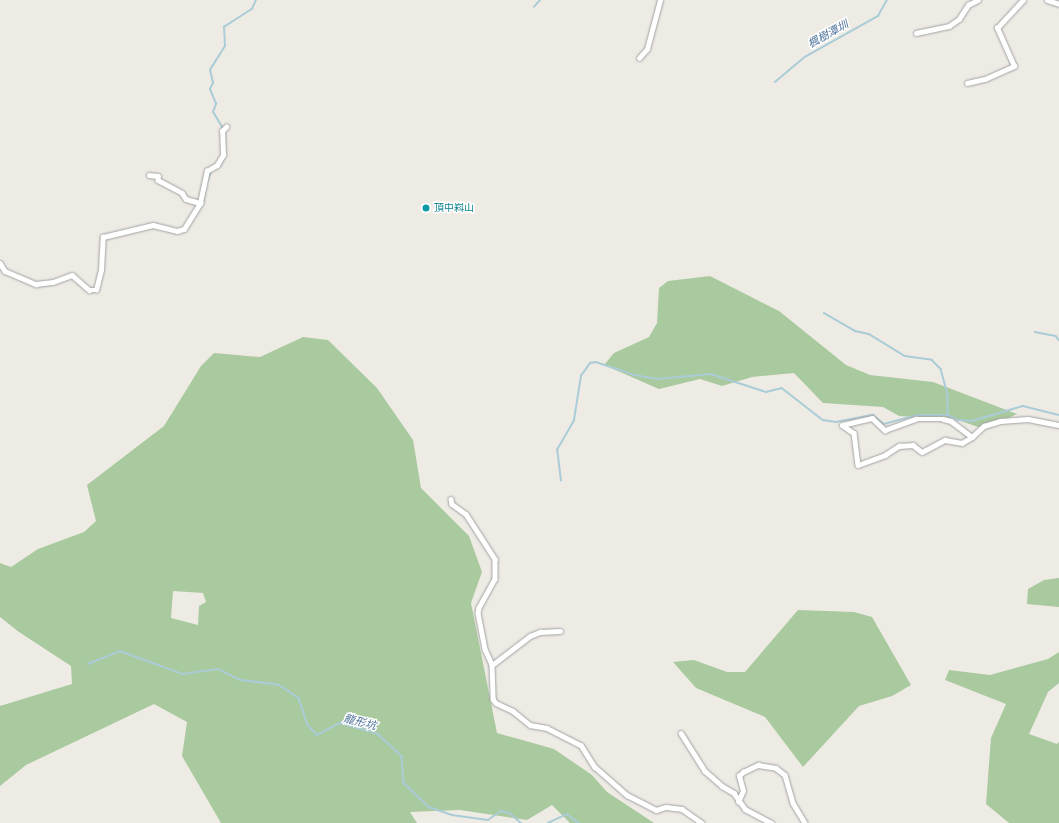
<!DOCTYPE html>
<meta charset="utf-8">
<style>
body{margin:0}
#map{position:relative;width:1059px;height:823px;overflow:hidden;background:#eeebe5;font-family:Barlow,"Noto Sans TC",sans-serif}
div>[style]{position:absolute}
[style*='--x']{left:calc(var(--x)*1px);top:calc(var(--y)*1px);width:calc(var(--w)*1px);rotate:calc(var(--a)*1deg)}
.forest>*{inset:0;background:#a9c99e}
.stream>*{height:1.5px;margin:-0.75px;padding:0 0.75px;transform-origin:0.75px;border-radius:0.75px;background:#aaccd7}
.roads{filter:drop-shadow(0 0 1px #a2a2a2) drop-shadow(0 0 1px #a2a2a2)}
.minor>*{height:4.5px;margin:-2.25px;padding:0 2.25px;transform-origin:2.25px;border-radius:2.25px;background:#fff}
.dots>*{width:11px;height:11px;translate:-50% -50%;box-sizing:border-box;border:2px solid #fff;border-radius:50%}
span{translate:-50% -50%;white-space:nowrap;text-align:center;line-height:1.15;-webkit-text-stroke:3px #fff;paint-order:stroke}
.culture-label{font-size:10px;color:#0d838f}
.left{translate:0 -50%;text-align:left}
.water-label{font-size:11px;color:#51759d;font-style:italic}
</style>
<div id="map">
<div class="forest">
<i style="clip-path:polygon(710px 276px,779px 311px,846px 365px,870px 375px,933px 382px,1017px 414px,984px 429px,955px 419px,899px 416px,883px 407px,823px 403px,794px 373px,752px 377px,722px 386px,700px 379px,659px 389px,604px 365px,614px 353px,649px 337px,657px 323px,659px 288px,668px 281px)"></i>
<i style="clip-path:polygon(evenodd,303px 337px,328px 340px,377px 388px,413px 440px,421px 488px,469px 536px,482px 572px,471px 603px,497px 733px,554px 749px,592px 775px,607px 792px,654px 823px,570px 823px,552px 805px,527px 820px,460px 810px,410px 812px,417px 823px,221px 823px,182px 756px,187px 722px,154px 704px,26px 765px,0 786px,0 706px,72px 684px,71px 666px,19px 632px,0 617px,0 563px,11px 567px,38px 549px,84px 532px,96px 521px,87px 485px,164px 426px,201px 366px,214px 353px,260px 357px,303px 337px,173px 591px,203px 593px,206px 602px,199px 606px,198px 625px,171px 618px,173px 591px)"></i>
<i style="clip-path:polygon(1059px 578px,1059px 607px,1027px 604px,1028px 589px,1044px 580px)"></i>
<i style="clip-path:polygon(798px 610px,854px 612px,872px 617px,911px 685px,892px 696px,859px 706px,803px 767px,765px 717px,696px 688px,673px 662px,694px 660px,727px 672px,745px 672px)"></i>
<i style="clip-path:polygon(1059px 652px,1059px 683px,1048px 692px,1029px 734px,1057px 744px,1059px 742px,1059px 823px,1009px 823px,986px 804px,991px 738px,1006px 704px,945px 680px,949px 670px,990px 675px,1048px 659px)"></i>
</div>
<div class="stream">
<i style="--x:534;--y:7;--w:9;--a:-49"></i>
<i style="--x:775;--y:82;--w:39;--a:-40"></i>
<i style="--x:805;--y:57;--w:84;--a:-29.3"></i>
<i style="--x:878;--y:16;--w:18;--a:-61"></i>
<i style="--x:225;--y:148;--w:16;--a:-90"></i>
<i style="--x:225;--y:132;--w:23;--a:-121"></i>
<i style="--x:213;--y:112;--w:9;--a:-69"></i>
<i style="--x:216;--y:104;--w:16;--a:-112"></i>
<i style="--x:210;--y:89;--w:7;--a:-63"></i>
<i style="--x:213;--y:83;--w:13;--a:-103"></i>
<i style="--x:210;--y:70;--w:28;--a:-58"></i>
<i style="--x:225;--y:46;--w:19;--a:-93"></i>
<i style="--x:224;--y:27;--w:33;--a:-33"></i>
<i style="--x:252;--y:9;--w:10;--a:-66"></i>
<i style="--x:206;--y:184;--w:15;--a:-67"></i>
<i style="--x:212;--y:170;--w:9;--a:-27"></i>
<i style="--x:220;--y:166;--w:11;--a:-63"></i>
<i style="--x:193;--y:219;--w:19;--a:-58"></i>
<i style="--x:203;--y:203;--w:11;--a:-80"></i>
<i style="--x:824;--y:313;--w:36;--a:30"></i>
<i style="--x:855;--y:331;--w:14;--a:12"></i>
<i style="--x:869;--y:334;--w:42;--a:31.4"></i>
<i style="--x:905;--y:356;--w:27;--a:8"></i>
<i style="--x:932;--y:360;--w:13;--a:45"></i>
<i style="--x:941;--y:369;--w:28;--a:75"></i>
<i style="--x:948;--y:396;--w:18;--a:90"></i>
<i style="--x:1035;--y:332;--w:21;--a:11"></i>
<i style="--x:1056;--y:336;--w:5;--a:53"></i>
<i style="--x:561;--y:481;--w:31;--a:-97"></i>
<i style="--x:557;--y:450;--w:34;--a:-60"></i>
<i style="--x:574;--y:420;--w:45;--a:-81"></i>
<i style="--x:581;--y:376;--w:16;--a:-55"></i>
<i style="--x:590;--y:363;--w:6;--a:-9"></i>
<i style="--x:596;--y:362;--w:41;--a:18.4"></i>
<i style="--x:635;--y:375;--w:22;--a:10"></i>
<i style="--x:657;--y:379;--w:54;--a:-5.3"></i>
<i style="--x:711;--y:374;--w:58;--a:18.1"></i>
<i style="--x:766;--y:392;--w:16;--a:-14"></i>
<i style="--x:782;--y:388;--w:52;--a:38"></i>
<i style="--x:823;--y:420;--w:13;--a:9"></i>
<i style="--x:836;--y:422;--w:38;--a:-11"></i>
<i style="--x:873;--y:415;--w:14;--a:39"></i>
<i style="--x:884;--y:424;--w:34;--a:-15"></i>
<i style="--x:917;--y:415;--w:31;--a:0"></i>
<i style="--x:948;--y:415;--w:11;--a:27"></i>
<i style="--x:958;--y:420;--w:14;--a:4"></i>
<i style="--x:972;--y:421;--w:53;--a:-16.4"></i>
<i style="--x:1023;--y:406;--w:37;--a:14"></i>
<i style="--x:88;--y:664;--w:35;--a:-22"></i>
<i style="--x:120;--y:651;--w:67;--a:20.1"></i>
<i style="--x:183;--y:674;--w:35;--a:-8"></i>
<i style="--x:218;--y:669;--w:25;--a:26"></i>
<i style="--x:241;--y:680;--w:38;--a:7"></i>
<i style="--x:279;--y:685;--w:24;--a:33"></i>
<i style="--x:299;--y:698;--w:28;--a:72"></i>
<i style="--x:308;--y:725;--w:13;--a:48"></i>
<i style="--x:317;--y:735;--w:26;--a:-28"></i>
<i style="--x:340;--y:723;--w:40;--a:16"></i>
<i style="--x:378;--y:734;--w:33;--a:43"></i>
<i style="--x:402;--y:756;--w:27;--a:86"></i>
<i style="--x:404;--y:783;--w:35;--a:44"></i>
<i style="--x:429;--y:807;--w:24;--a:19"></i>
<i style="--x:452;--y:815;--w:36;--a:8"></i>
<i style="--x:488;--y:820;--w:16;--a:-35"></i>
<i style="--x:501;--y:811;--w:9;--a:13"></i>
<i style="--x:510;--y:813;--w:15;--a:42"></i>
<i style="--x:548;--y:823;--w:21;--a:-25"></i>
<i style="--x:567;--y:814;--w:15;--a:37"></i>
</div>
<div class="roads">
<div class="minor">
<i style="--x:1047;--y:0;--w:13;--a:18"></i>
<i style="--x:916;--y:33;--w:34;--a:-12"></i>
<i style="--x:949;--y:26;--w:12;--a:-35"></i>
<i style="--x:959;--y:19;--w:17;--a:-57"></i>
<i style="--x:968;--y:5;--w:11;--a:-27"></i>
<i style="--x:639;--y:58;--w:12;--a:-48"></i>
<i style="--x:647;--y:49;--w:51;--a:-75.1"></i>
<i style="--x:967;--y:83;--w:18;--a:-13"></i>
<i style="--x:985;--y:79;--w:32;--a:-24"></i>
<i style="--x:1014;--y:66;--w:42;--a:-114.1"></i>
<i style="--x:997;--y:28;--w:38;--a:-47"></i>
<i style="--x:149;--y:175;--w:9;--a:6"></i>
<i style="--x:158;--y:176;--w:4;--a:90"></i>
<i style="--x:158;--y:180;--w:27;--a:28"></i>
<i style="--x:182;--y:193;--w:7;--a:56"></i>
<i style="--x:186;--y:199;--w:15;--a:16"></i>
<i style="--x:0;--y:263;--w:9;--a:58"></i>
<i style="--x:5;--y:271;--w:34;--a:23"></i>
<i style="--x:36;--y:284;--w:17;--a:-7"></i>
<i style="--x:53;--y:282;--w:20;--a:-20"></i>
<i style="--x:72;--y:275;--w:23;--a:41"></i>
<i style="--x:89;--y:290;--w:7;--a:0"></i>
<i style="--x:96;--y:290;--w:21;--a:-76"></i>
<i style="--x:101;--y:270;--w:33;--a:-87"></i>
<i style="--x:103;--y:237;--w:51;--a:-13.5"></i>
<i style="--x:153;--y:225;--w:25;--a:14"></i>
<i style="--x:177;--y:231;--w:7;--a:-16"></i>
<i style="--x:184;--y:229;--w:31;--a:-58"></i>
<i style="--x:200;--y:203;--w:33;--a:-78"></i>
<i style="--x:207;--y:171;--w:12;--a:-31"></i>
<i style="--x:217;--y:165;--w:12;--a:-59"></i>
<i style="--x:223;--y:155;--w:24;--a:-92"></i>
<i style="--x:222;--y:131;--w:6;--a:-45"></i>
<i style="--x:842;--y:425;--w:31;--a:-13"></i>
<i style="--x:872;--y:418;--w:18;--a:43"></i>
<i style="--x:885;--y:430;--w:33;--a:-20"></i>
<i style="--x:916;--y:419;--w:27;--a:0"></i>
<i style="--x:943;--y:419;--w:8;--a:14"></i>
<i style="--x:951;--y:421;--w:26;--a:37"></i>
<i style="--x:972;--y:437;--w:16;--a:-43"></i>
<i style="--x:984;--y:426;--w:17;--a:-17"></i>
<i style="--x:1000;--y:421;--w:28;--a:-4"></i>
<i style="--x:1028;--y:419;--w:32;--a:11"></i>
<i style="--x:842;--y:425;--w:14;--a:34"></i>
<i style="--x:854;--y:433;--w:32;--a:83"></i>
<i style="--x:858;--y:465;--w:29;--a:-20"></i>
<i style="--x:885;--y:455;--w:17;--a:-33"></i>
<i style="--x:899;--y:446;--w:14;--a:-4"></i>
<i style="--x:913;--y:445;--w:11;--a:38"></i>
<i style="--x:922;--y:452;--w:26;--a:-28"></i>
<i style="--x:945;--y:440;--w:17;--a:10"></i>
<i style="--x:962;--y:443;--w:12;--a:-31"></i>
<i style="--x:451;--y:499;--w:5;--a:79"></i>
<i style="--x:452;--y:504;--w:17;--a:36"></i>
<i style="--x:466;--y:514;--w:54;--a:57.2"></i>
<i style="--x:495;--y:559;--w:20;--a:90"></i>
<i style="--x:495;--y:579;--w:33;--a:119"></i>
<i style="--x:479;--y:608;--w:5;--a:101"></i>
<i style="--x:478;--y:613;--w:37;--a:79"></i>
<i style="--x:485;--y:649;--w:17;--a:66"></i>
<i style="--x:492;--y:665;--w:34;--a:88"></i>
<i style="--x:493;--y:699;--w:5;--a:53"></i>
<i style="--x:496;--y:703;--w:19;--a:25"></i>
<i style="--x:513;--y:711;--w:22;--a:39"></i>
<i style="--x:530;--y:725;--w:17;--a:10"></i>
<i style="--x:547;--y:728;--w:38;--a:27"></i>
<i style="--x:581;--y:745;--w:26;--a:58"></i>
<i style="--x:595;--y:767;--w:43;--a:41.2"></i>
<i style="--x:627;--y:795;--w:33;--a:27"></i>
<i style="--x:656;--y:810;--w:10;--a:-17"></i>
<i style="--x:666;--y:807;--w:16;--a:7"></i>
<i style="--x:682;--y:809;--w:24;--a:35"></i>
<i style="--x:492;--y:665;--w:48;--a:-37.3"></i>
<i style="--x:530;--y:636;--w:11;--a:-22"></i>
<i style="--x:540;--y:632;--w:20;--a:-3"></i>
<i style="--x:681;--y:733;--w:45;--a:57.7"></i>
<i style="--x:705;--y:771;--w:23;--a:41"></i>
<i style="--x:722;--y:786;--w:14;--a:30"></i>
<i style="--x:734;--y:793;--w:19;--a:55"></i>
<i style="--x:745;--y:809;--w:30;--a:28"></i>
<i style="--x:738;--y:802;--w:12;--a:-66"></i>
<i style="--x:743;--y:791;--w:16;--a:-105"></i>
<i style="--x:739;--y:776;--w:6;--a:-45"></i>
<i style="--x:743;--y:772;--w:17;--a:-25"></i>
<i style="--x:758;--y:765;--w:18;--a:9"></i>
<i style="--x:776;--y:768;--w:11;--a:38"></i>
<i style="--x:785;--y:775;--w:29;--a:74"></i>
<i style="--x:793;--y:803;--w:23;--a:59"></i>
</div>
</div>
<div class="dots">
<i style="left:426px;top:208px;background:#0f9aa8"></i>
</div>
<div class="culture-label">
<span class="left" style="left:434px;top:208px">頂中嵙山</span>
</div>
<div class="water-label">
<span style="left:828px;top:34px;rotate:-29deg">楓樹潭圳</span>
<span style="left:360px;top:722px;rotate:14deg">龍形坑</span>
</div>
</div>
